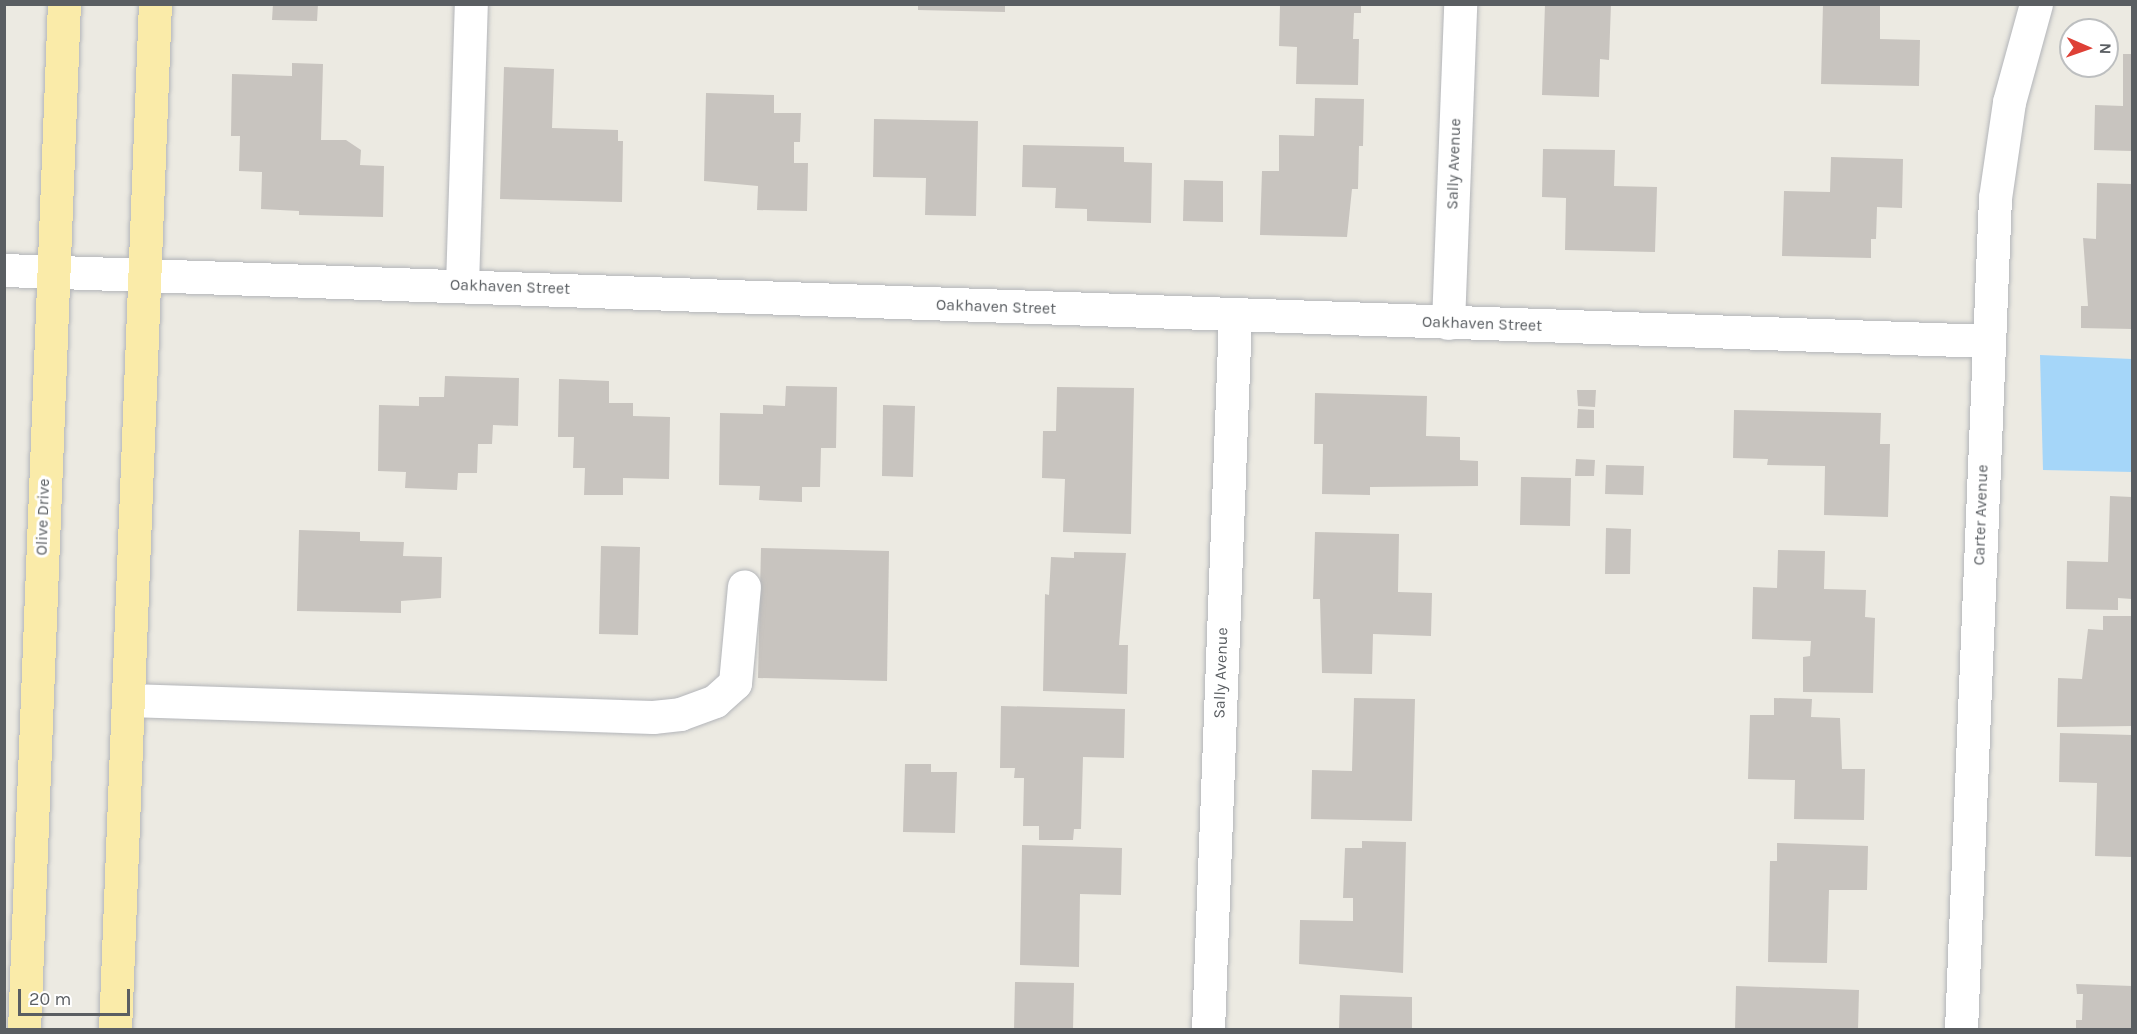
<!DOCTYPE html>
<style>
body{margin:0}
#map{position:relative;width:2137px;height:1034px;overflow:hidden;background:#eceae2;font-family:Karla,sans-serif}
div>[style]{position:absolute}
.water>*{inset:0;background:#a5d6f9}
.building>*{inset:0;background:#c8c4bf}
.roads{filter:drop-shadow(0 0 2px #b3b5b9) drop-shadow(0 0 2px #b3b5b9)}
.minor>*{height:33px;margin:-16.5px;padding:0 16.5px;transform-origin:16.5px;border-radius:16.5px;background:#fff}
.major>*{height:33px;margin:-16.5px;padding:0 16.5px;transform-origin:16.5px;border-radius:16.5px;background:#faeba9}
span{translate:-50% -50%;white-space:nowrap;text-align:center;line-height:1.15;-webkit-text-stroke:6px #fff;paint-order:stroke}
.street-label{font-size:16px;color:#5a5e62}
.frame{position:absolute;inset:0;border:6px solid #5a5e62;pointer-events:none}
.north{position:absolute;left:2059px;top:18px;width:60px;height:60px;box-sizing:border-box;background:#fff;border:2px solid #bdbfc0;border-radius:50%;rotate:92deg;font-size:16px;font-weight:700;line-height:24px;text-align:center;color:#5a5e62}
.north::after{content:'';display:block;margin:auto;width:21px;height:27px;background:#de4036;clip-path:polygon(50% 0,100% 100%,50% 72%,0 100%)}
.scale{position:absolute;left:18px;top:989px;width:112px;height:27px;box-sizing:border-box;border:3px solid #5a5e62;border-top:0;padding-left:8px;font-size:18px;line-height:21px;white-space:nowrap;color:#5a5e62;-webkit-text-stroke:4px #fff;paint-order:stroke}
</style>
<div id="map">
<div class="water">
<div style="clip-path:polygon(2040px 355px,2132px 359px,2132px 472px,2043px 470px)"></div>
</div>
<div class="building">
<div style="clip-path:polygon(273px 4px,318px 4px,317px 21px,272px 20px)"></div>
<div style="clip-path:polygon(1280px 4px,1361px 4px,1361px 13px,1354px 13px,1353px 39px,1359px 39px,1358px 85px,1296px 84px,1297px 47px,1279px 46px)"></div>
<div style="clip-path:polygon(1545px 4px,1611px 4px,1609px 60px,1600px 59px,1599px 97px,1542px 95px)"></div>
<div style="clip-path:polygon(1823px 4px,1880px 4px,1880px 39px,1920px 40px,1919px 86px,1821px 84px)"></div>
<div style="clip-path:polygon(918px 5px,1005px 5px,1005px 12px,918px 10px)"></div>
<div style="clip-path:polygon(2123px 54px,2132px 54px,2132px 151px,2094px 150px,2095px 105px,2123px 106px)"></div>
<div style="clip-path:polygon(292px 63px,323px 64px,321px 140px,346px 140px,361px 150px,360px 165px,384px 166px,383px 217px,299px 215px,299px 211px,261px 209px,262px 172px,239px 171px,240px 136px,231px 136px,232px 74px,292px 76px)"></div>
<div style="clip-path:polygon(504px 67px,554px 69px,552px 128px,618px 130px,618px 141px,623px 141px,622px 202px,500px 199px)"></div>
<div style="clip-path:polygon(706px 93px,774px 95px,774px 113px,801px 113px,800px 142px,794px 142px,794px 163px,808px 163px,807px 211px,757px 210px,758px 186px,704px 181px)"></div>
<div style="clip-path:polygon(1315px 98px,1364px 99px,1363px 146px,1359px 146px,1358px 189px,1352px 189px,1347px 237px,1260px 235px,1262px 171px,1279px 171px,1279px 135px,1314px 136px)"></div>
<div style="clip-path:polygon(874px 119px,978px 121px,976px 216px,925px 215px,926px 178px,873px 177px)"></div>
<div style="clip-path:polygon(1023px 145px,1124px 147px,1124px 162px,1152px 163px,1151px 223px,1087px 221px,1087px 209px,1055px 208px,1056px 188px,1022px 187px)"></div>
<div style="clip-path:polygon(1543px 149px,1615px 150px,1614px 186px,1657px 187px,1655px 252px,1565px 250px,1566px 198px,1542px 197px)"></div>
<div style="clip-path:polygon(1831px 157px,1903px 159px,1902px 208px,1877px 207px,1876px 239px,1871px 239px,1871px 258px,1782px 256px,1784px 191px,1830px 192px)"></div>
<div style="clip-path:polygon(1184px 180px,1223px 181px,1223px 222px,1183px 221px)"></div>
<div style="clip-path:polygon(2097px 183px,2132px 184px,2132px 329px,2081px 328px,2081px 306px,2088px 306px,2083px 238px,2096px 239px)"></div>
<div style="clip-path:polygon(445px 376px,519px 378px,518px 426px,493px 425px,492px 444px,478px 444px,477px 473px,458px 473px,457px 490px,405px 488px,406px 472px,378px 471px,379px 405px,419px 406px,419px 397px,444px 397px)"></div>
<div style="clip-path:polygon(559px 379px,609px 381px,609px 403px,633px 403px,633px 416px,670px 417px,669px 479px,623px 478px,623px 495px,584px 495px,585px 468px,573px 468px,574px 437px,558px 437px)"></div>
<div style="clip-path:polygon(786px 386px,837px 387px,836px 448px,821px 448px,820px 487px,802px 487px,802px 502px,759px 500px,760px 486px,719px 485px,720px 413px,763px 414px,763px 405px,785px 406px)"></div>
<div style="clip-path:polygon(1057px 387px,1134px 388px,1131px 534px,1063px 532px,1065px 479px,1042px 478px,1043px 431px,1056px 431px)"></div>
<div style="clip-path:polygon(1577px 390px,1596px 390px,1595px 407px,1578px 406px)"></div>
<div style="clip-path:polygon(1315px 393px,1427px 396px,1426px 436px,1460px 437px,1460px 460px,1478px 461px,1478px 486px,1370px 487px,1370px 495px,1322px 494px,1323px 444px,1314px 444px)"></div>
<div style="clip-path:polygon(883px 405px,915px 406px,913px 477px,882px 476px)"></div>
<div style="clip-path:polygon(1578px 409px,1594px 410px,1594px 428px,1577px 428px)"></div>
<div style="clip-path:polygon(1734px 410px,1881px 413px,1880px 444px,1890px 444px,1888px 517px,1824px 515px,1825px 466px,1767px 465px,1768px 459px,1733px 458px)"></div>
<div style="clip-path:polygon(1576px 459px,1595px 460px,1594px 476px,1575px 476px)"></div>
<div style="clip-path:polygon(1606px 465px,1644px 466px,1643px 495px,1605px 494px)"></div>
<div style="clip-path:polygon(1521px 477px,1571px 478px,1570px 526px,1520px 525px)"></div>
<div style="clip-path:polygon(2110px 496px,2132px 497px,2132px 599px,2118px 598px,2118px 610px,2066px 609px,2067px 561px,2108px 562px)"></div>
<div style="clip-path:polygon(1606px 528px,1631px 529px,1630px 574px,1605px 574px)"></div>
<div style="clip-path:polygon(299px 530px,360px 532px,360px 541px,404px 542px,403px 556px,442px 557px,441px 598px,401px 601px,401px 613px,297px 611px)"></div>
<div style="clip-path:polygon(1315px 532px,1399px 534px,1398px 592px,1432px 593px,1431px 636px,1373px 634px,1372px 674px,1322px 673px,1320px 599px,1313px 599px)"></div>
<div style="clip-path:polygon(601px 546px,640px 547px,638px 635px,599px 634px)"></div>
<div style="clip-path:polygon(761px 548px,889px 551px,887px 681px,758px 678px)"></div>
<div style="clip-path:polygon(1778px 550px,1825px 551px,1824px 589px,1866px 590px,1865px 617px,1875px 618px,1873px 693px,1803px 692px,1803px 657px,1810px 656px,1811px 641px,1752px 639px,1753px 587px,1777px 588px)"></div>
<div style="clip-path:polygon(1074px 552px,1126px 553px,1119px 645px,1128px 645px,1127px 694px,1043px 691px,1045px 594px,1049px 595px,1051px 557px,1074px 558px)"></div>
<div style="clip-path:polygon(2103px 616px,2132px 616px,2132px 726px,2057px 727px,2058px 678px,2082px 679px,2088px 629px,2103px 630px)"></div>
<div style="clip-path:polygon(1354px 698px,1415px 699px,1412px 821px,1311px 819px,1312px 770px,1352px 771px)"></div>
<div style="clip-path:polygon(1774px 698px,1812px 699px,1811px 717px,1840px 718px,1842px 769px,1865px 769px,1864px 820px,1794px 819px,1795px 780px,1748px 779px,1750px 715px,1774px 715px)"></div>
<div style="clip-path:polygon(1001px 706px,1125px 709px,1124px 758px,1083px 757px,1081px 829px,1074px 829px,1073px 840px,1039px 840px,1039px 826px,1023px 826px,1024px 778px,1014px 778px,1015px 768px,1000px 768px)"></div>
<div style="clip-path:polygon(2060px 733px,2132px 735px,2132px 857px,2095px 856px,2097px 783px,2059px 782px)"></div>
<div style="clip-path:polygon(905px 764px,931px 764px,931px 772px,957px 772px,955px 833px,903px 832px)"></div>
<div style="clip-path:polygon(1362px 841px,1406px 842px,1403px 973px,1299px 964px,1300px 920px,1353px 921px,1353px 898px,1343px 898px,1345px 848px,1362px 848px)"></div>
<div style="clip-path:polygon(1777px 843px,1868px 846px,1867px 890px,1829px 890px,1827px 963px,1768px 962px,1770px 861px,1777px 861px)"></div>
<div style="clip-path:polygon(1022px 845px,1122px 848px,1121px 895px,1080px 894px,1079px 967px,1020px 965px)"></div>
<div style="clip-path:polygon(1015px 982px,1074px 983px,1073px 1030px,1014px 1030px)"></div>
<div style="clip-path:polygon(2076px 984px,2132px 986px,2132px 1030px,2076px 1030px,2076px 1020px,2082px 1020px,2083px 994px,2077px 994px)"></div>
<div style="clip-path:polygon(1736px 986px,1859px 990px,1858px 1030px,1735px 1030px)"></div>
<div style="clip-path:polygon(1340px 995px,1412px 997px,1412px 1030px,1339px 1030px)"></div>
</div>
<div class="roads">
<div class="minor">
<div style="left:4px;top:270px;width:1984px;rotate:2.05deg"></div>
<div style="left:462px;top:285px;width:281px;rotate:-88.2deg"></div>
<div style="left:1448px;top:323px;width:319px;rotate:-87.8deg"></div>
<div style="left:128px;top:700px;width:525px;rotate:1.85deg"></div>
<div style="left:653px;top:717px;width:27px;rotate:-6deg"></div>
<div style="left:680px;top:714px;width:37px;rotate:-20deg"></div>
<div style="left:715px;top:701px;width:27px;rotate:-42deg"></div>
<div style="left:735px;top:683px;width:97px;rotate:-84.7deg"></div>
<div style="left:1208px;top:1030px;width:715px;rotate:-87.83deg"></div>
<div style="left:1961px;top:1030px;width:833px;rotate:-87.66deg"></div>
<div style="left:1995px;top:198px;width:97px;rotate:-81.7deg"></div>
<div style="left:2009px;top:102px;width:102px;rotate:-74.6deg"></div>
</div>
<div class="major">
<div style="left:24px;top:1030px;width:1027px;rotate:-87.77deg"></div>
<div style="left:115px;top:1030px;width:1027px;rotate:-87.77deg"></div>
</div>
</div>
<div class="street-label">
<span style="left:1454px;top:164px;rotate:-88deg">Sally Avenue</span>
<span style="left:510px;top:287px;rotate:2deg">Oakhaven Street</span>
<span style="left:996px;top:307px;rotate:2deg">Oakhaven Street</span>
<span style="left:1482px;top:324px;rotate:2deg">Oakhaven Street</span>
<span style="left:1981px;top:515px;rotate:-88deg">Carter Avenue</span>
<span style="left:43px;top:517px;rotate:-88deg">Olive Drive</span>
<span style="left:1221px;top:673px;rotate:-88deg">Sally Avenue</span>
</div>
<div class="frame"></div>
<div class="north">N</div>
<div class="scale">20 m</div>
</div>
